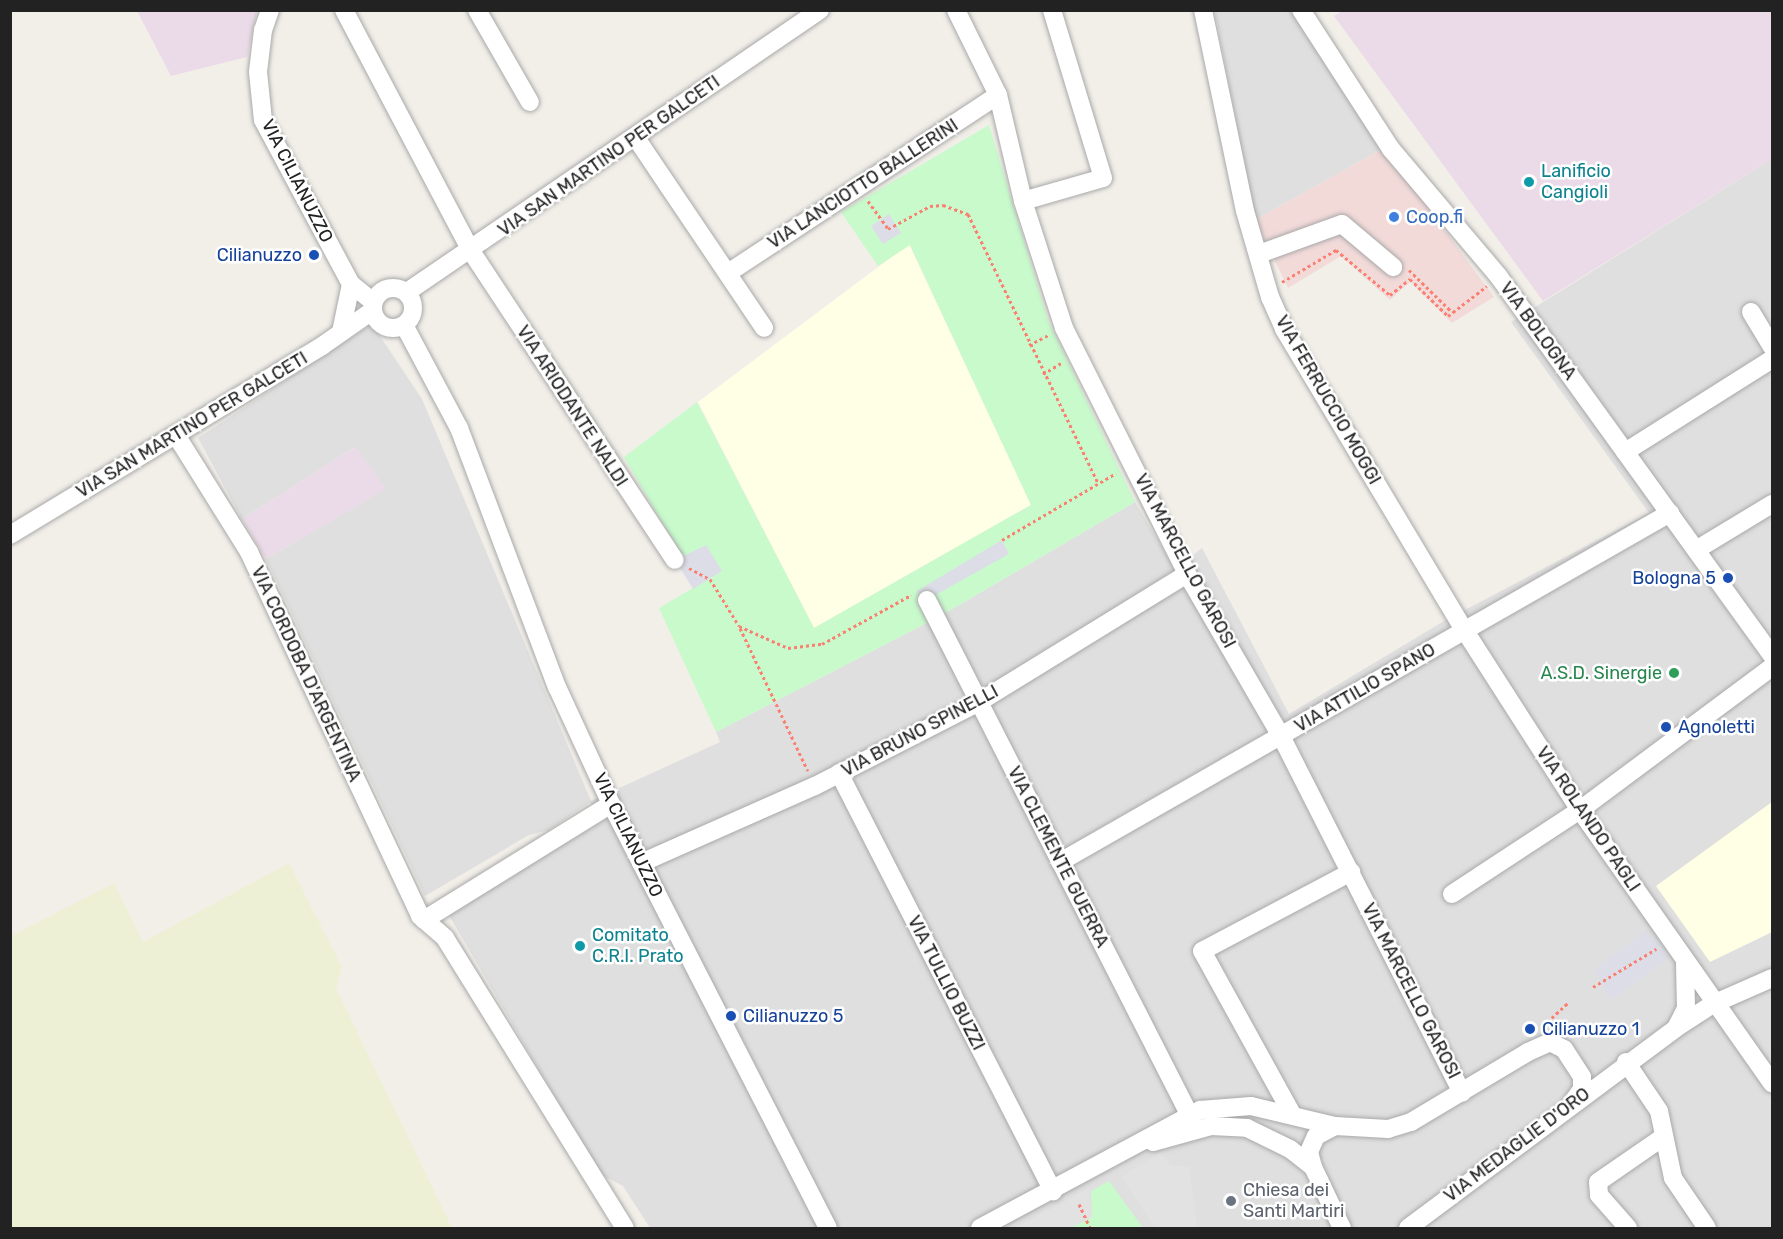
<!DOCTYPE html>
<style>
body{margin:0}
#map{position:relative;width:1783px;height:1239px;overflow:hidden;background:#f2efe9;font-family:Rubik,sans-serif}
div>[style]{position:absolute}
.residential>*{inset:0;background:#e0dfdf}
.commercial>*{inset:0;background:#f2dad9}
.industrial>*{inset:0;background:#ebdbe8}
.education>*{inset:0;background:#ffffe5}
.farmland>*{inset:0;background:#eef0d5}
.park>*{inset:0;background:#c8facc}
.parking>*{inset:0;background:#e2e2e2}
.plaza>*{inset:0;background:#dddde8}
.path>*{height:3px;margin-top:-1.5px;transform-origin:0;background:repeating-linear-gradient(90deg,#fa8072 0 3px,transparent 0 6px)}
.roads{filter:drop-shadow(0 0 2px #a9a9a9) drop-shadow(0 0 2px #a9a9a9)}
.minor>*{height:18px;margin:-9px;padding:0 9px;transform-origin:9px;border-radius:9px;background:#fff}
.minor>.ring{margin:-9px;padding:0;box-sizing:content-box;background:none;border:18px solid #fff;border-radius:50%}
.dots>*{width:16px;height:16px;translate:-50% -50%;box-sizing:border-box;border:3px solid #fff;border-radius:50%}
span{translate:-50% -50%;white-space:nowrap;text-align:center;line-height:1.15;-webkit-text-stroke:5px #fff;paint-order:stroke}
.street-label{font-size:18px;color:#222}
.culture-label{font-size:18px;color:#0d838f}
.left{translate:0 -50%;text-align:left}
.shop-label{font-size:18px;color:#366cbe}
.transit-label{font-size:18px;color:#164399}
.right{translate:-100% -50%;text-align:right}
.leisure-label{font-size:18px;color:#27864d}
.worship-label{font-size:18px;color:#5b616d}
.frame{position:absolute;inset:0;border:12px solid #222;pointer-events:none}
</style>
<div id="map">
<div class="residential">
<div style="clip-path:polygon(1215px 11px,1294px 11px,1384px 148px,1255px 220px)"></div>
<div style="clip-path:polygon(1772px 159px,1772px 1228px,650px 1228px,623px 1186px,600px 1174px,447px 912px,604px 820px,590px 802px,549px 830px,529px 835px,425px 896px,266px 559px,385px 489px,355px 447px,242px 519px,198px 438px,372px 324px,422px 399px,591px 801px,720px 742px,716px 732px,942px 615px,1135px 502px,1175px 569px,1202px 548px,1289px 714px,1444px 621px,1649px 513px,1511px 322px)"></div>
</div>
<div class="commercial">
<div style="clip-path:polygon(1384px 148px,1494px 297px,1452px 323px,1410px 282px,1390px 300px,1341px 256px,1288px 288px,1255px 220px)"></div>
</div>
<div class="industrial">
<div style="clip-path:polygon(137px 11px,257px 11px,247px 57px,171px 76px)"></div>
<div style="clip-path:polygon(1342px 11px,1772px 11px,1772px 159px,1543px 301px,1334px 16px)"></div>
<div style="clip-path:polygon(355px 447px,386px 489px,266px 559px,242px 519px)"></div>
</div>
<div class="education">
<div style="clip-path:polygon(909px 244px,1031px 505px,814px 628px,698px 402px)"></div>
<div style="clip-path:polygon(1772px 802px,1772px 932px,1710px 962px,1656px 886px)"></div>
</div>
<div class="farmland">
<div style="clip-path:polygon(289px 863px,342px 967px,336px 988px,452px 1228px,11px 1228px,11px 936px,114px 883px,143px 942px)"></div>
</div>
<div class="park">
<div style="clip-path:polygon(989px 125px,1048px 320px,1135px 502px,942px 615px,716px 732px,659px 608px,722px 571px,682px 557px,624px 457px,697px 402px,814px 628px,1031px 505px,910px 245px,878px 266px,841px 212px)"></div>
<div style="clip-path:polygon(1109px 1181px,1143px 1228px,1070px 1228px,1092px 1217px,1091px 1191px)"></div>
</div>
<div class="parking">
<div style="clip-path:polygon(1161px 1152px,1170px 1165px,1189px 1167px,1197px 1228px,1155px 1228px,1121px 1177px)"></div>
<div style="clip-path:polygon(1089px 1188px,1092px 1217px,1070px 1228px,1014px 1228px)"></div>
</div>
<div class="plaza">
<div style="clip-path:polygon(889px 214px,901px 233px,883px 244px,871px 226px)"></div>
<div style="clip-path:polygon(1002px 540px,1009px 554px,921px 603px,917px 591px)"></div>
<div style="clip-path:polygon(706px 545px,722px 571px,693px 589px,675px 560px)"></div>
<div style="clip-path:polygon(1646px 930px,1669px 958px,1611px 1000px,1594px 969px)"></div>
</div>
<div class="path">
<div style="left:868px;top:201px;width:34px;rotate:54deg"></div>
<div style="left:888px;top:229px;width:48px;rotate:-28.7deg"></div>
<div style="left:930px;top:206px;width:13px;rotate:-4deg"></div>
<div style="left:943px;top:205px;width:27px;rotate:20deg"></div>
<div style="left:968px;top:214px;width:299px;rotate:64.2deg"></div>
<div style="left:1409px;top:270px;width:60px;rotate:44.3deg"></div>
<div style="left:1282px;top:282px;width:63px;rotate:-30.7deg"></div>
<div style="left:1336px;top:250px;width:70px;rotate:39.8deg"></div>
<div style="left:1390px;top:295px;width:26px;rotate:-39deg"></div>
<div style="left:1410px;top:279px;width:53px;rotate:44.2deg"></div>
<div style="left:1448px;top:316px;width:49px;rotate:-37.6deg"></div>
<div style="left:1029px;top:345px;width:22px;rotate:-27deg"></div>
<div style="left:1043px;top:374px;width:23px;rotate:-31deg"></div>
<div style="left:1002px;top:540px;width:132px;rotate:-30.4deg"></div>
<div style="left:689px;top:568px;width:24px;rotate:28deg"></div>
<div style="left:710px;top:579px;width:55px;rotate:58.3deg"></div>
<div style="left:739px;top:626px;width:54px;rotate:24.2deg"></div>
<div style="left:788px;top:648px;width:34px;rotate:-7deg"></div>
<div style="left:822px;top:644px;width:102px;rotate:-28.8deg"></div>
<div style="left:740px;top:628px;width:158px;rotate:64.6deg"></div>
<div style="left:1593px;top:987px;width:74px;rotate:-31.1deg"></div>
<div style="left:1543px;top:1026px;width:34px;rotate:-43deg"></div>
<div style="left:1079px;top:1204px;width:26px;rotate:65deg"></div>
</div>
<div class="roads">
<div class="minor">
<div style="left:270px;top:10px;width:21px;rotate:109deg"></div>
<div style="left:263px;top:30px;width:42px;rotate:96.8deg"></div>
<div style="left:258px;top:72px;width:48px;rotate:84.1deg"></div>
<div style="left:263px;top:120px;width:186px;rotate:61.8deg"></div>
<div style="left:351px;top:284px;width:28px;rotate:39deg"></div>
<div style="left:344px;top:10px;width:272px;rotate:62.2deg"></div>
<div style="left:471px;top:251px;width:370px;rotate:56.6deg"></div>
<div style="left:477px;top:10px;width:106px;rotate:60.1deg"></div>
<div style="left:956px;top:10px;width:95px;rotate:63.7deg"></div>
<div style="left:998px;top:95px;width:109px;rotate:76.7deg"></div>
<div style="left:1023px;top:201px;width:133px;rotate:72.1deg"></div>
<div style="left:1064px;top:328px;width:275px;rotate:63.4deg"></div>
<div style="left:1187px;top:574px;width:187px;rotate:59.9deg"></div>
<div style="left:1281px;top:736px;width:400px;rotate:63.1deg"></div>
<div style="left:1203px;top:10px;width:205px;rotate:78.2deg"></div>
<div style="left:1245px;top:211px;width:90px;rotate:73.8deg"></div>
<div style="left:1270px;top:297px;width:35px;rotate:66deg"></div>
<div style="left:1284px;top:329px;width:352px;rotate:59.1deg"></div>
<div style="left:1465px;top:631px;width:213px;rotate:57.3deg"></div>
<div style="left:1580px;top:810px;width:334px;rotate:54.9deg"></div>
<div style="left:1301px;top:10px;width:166px;rotate:57.1deg"></div>
<div style="left:1391px;top:149px;width:167px;rotate:49.8deg"></div>
<div style="left:1499px;top:277px;width:466px;rotate:54.2deg"></div>
<div style="left:636px;top:138px;width:229px;rotate:56deg"></div>
<div style="left:1023px;top:201px;width:83px;rotate:-16deg"></div>
<div style="left:1103px;top:178px;width:176px;rotate:-106.9deg"></div>
<div style="left:1259px;top:254px;width:88px;rotate:-19.9deg"></div>
<div style="left:1342px;top:224px;width:67px;rotate:40.1deg"></div>
<div style="left:728px;top:273px;width:323px;rotate:-33.4deg"></div>
<div class="ring" style="left:373px;top:288px;width:22px;height:22px"></div>
<div style="left:407px;top:292px;width:500px;rotate:-34.33deg"></div>
<div style="left:1751px;top:312px;width:41px;rotate:59deg"></div>
<div style="left:404px;top:325px;width:117px;rotate:61.9deg"></div>
<div style="left:459px;top:428px;width:277px;rotate:69.3deg"></div>
<div style="left:557px;top:687px;width:129px;rotate:65.2deg"></div>
<div style="left:611px;top:804px;width:476px;rotate:62.9deg"></div>
<div style="left:341px;top:332px;width:49px;rotate:-78.2deg"></div>
<div style="left:176px;top:435px;width:138px;rotate:58deg"></div>
<div style="left:249px;top:552px;width:402px;rotate:64.8deg"></div>
<div style="left:420px;top:916px;width:33px;rotate:41deg"></div>
<div style="left:445px;top:938px;width:341px;rotate:58.2deg"></div>
<div style="left:1625px;top:452px;width:174px;rotate:-32.3deg"></div>
<div style="left:10px;top:535px;width:365px;rotate:-31.2deg"></div>
<div style="left:322px;top:346px;width:61px;rotate:-35deg"></div>
<div style="left:1696px;top:550px;width:89px;rotate:-31.2deg"></div>
<div style="left:927px;top:600px;width:577px;rotate:62.99deg"></div>
<div style="left:839px;top:773px;width:470px;rotate:62.9deg"></div>
<div style="left:1060px;top:862px;width:703px;rotate:-29.78deg"></div>
<div style="left:641px;top:863px;width:190px;rotate:-23.9deg"></div>
<div style="left:815px;top:786px;width:184px;rotate:-27.1deg"></div>
<div style="left:979px;top:702px;width:244px;rotate:-31.6deg"></div>
<div style="left:1452px;top:894px;width:153px;rotate:-33.3deg"></div>
<div style="left:1580px;top:810px;width:239px;rotate:-36.7deg"></div>
<div style="left:424px;top:920px;width:220px;rotate:-31.8deg"></div>
<div style="left:1677px;top:1026px;width:20px;rotate:-63deg"></div>
<div style="left:1686px;top:1008px;width:44px;rotate:-91.3deg"></div>
<div style="left:1626px;top:1062px;width:59px;rotate:56deg"></div>
<div style="left:1659px;top:1111px;width:68px;rotate:78.2deg"></div>
<div style="left:1673px;top:1178px;width:60px;rotate:55.8deg"></div>
<div style="left:1292px;top:1114px;width:186px;rotate:-118.9deg"></div>
<div style="left:1202px;top:951px;width:169px;rotate:-27.9deg"></div>
<div style="left:1335px;top:1126px;width:21px;rotate:152deg"></div>
<div style="left:1316px;top:1136px;width:17px;rotate:114deg"></div>
<div style="left:1309px;top:1152px;width:16px;rotate:75deg"></div>
<div style="left:1313px;top:1167px;width:68px;rotate:64.6deg"></div>
<div style="left:1153px;top:1142px;width:60px;rotate:-15.4deg"></div>
<div style="left:1211px;top:1126px;width:36px;rotate:3deg"></div>
<div style="left:1247px;top:1128px;width:48px;rotate:26deg"></div>
<div style="left:1290px;top:1149px;width:29px;rotate:38deg"></div>
<div style="left:980px;top:1228px;width:250px;rotate:-28.2deg"></div>
<div style="left:1200px;top:1110px;width:51px;rotate:-4.5deg"></div>
<div style="left:1251px;top:1106px;width:86px;rotate:13.4deg"></div>
<div style="left:1335px;top:1126px;width:53px;rotate:3.2deg"></div>
<div style="left:1388px;top:1129px;width:24px;rotate:-17deg"></div>
<div style="left:1411px;top:1122px;width:136px;rotate:-30.9deg"></div>
<div style="left:1528px;top:1052px;width:24px;rotate:-24deg"></div>
<div style="left:1550px;top:1042px;width:16px;rotate:27deg"></div>
<div style="left:1564px;top:1049px;width:33px;rotate:57deg"></div>
<div style="left:1582px;top:1077px;width:12px;rotate:90deg"></div>
<div style="left:1582px;top:1089px;width:17px;rotate:126deg"></div>
<div style="left:1408px;top:1228px;width:334px;rotate:-36.7deg"></div>
<div style="left:1676px;top:1028px;width:44px;rotate:-33deg"></div>
<div style="left:1713px;top:1004px;width:64px;rotate:-23.8deg"></div>
<div style="left:1628px;top:1228px;width:44px;rotate:-131.3deg"></div>
<div style="left:1599px;top:1195px;width:13px;rotate:-94deg"></div>
<div style="left:1598px;top:1182px;width:79px;rotate:-34.7deg"></div>
</div>
</div>
<div class="dots">
<div style="left:1529px;top:182px;background:#0f9aa8"></div>
<div style="left:1394px;top:217px;background:#3f7fe0"></div>
<div style="left:314px;top:255px;background:#1a4fb4"></div>
<div style="left:1728px;top:578px;background:#1a4fb4"></div>
<div style="left:1674px;top:673px;background:#2e9e5b"></div>
<div style="left:1666px;top:727px;background:#1a4fb4"></div>
<div style="left:580px;top:946px;background:#0f9aa8"></div>
<div style="left:731px;top:1016px;background:#1a4fb4"></div>
<div style="left:1530px;top:1029px;background:#1a4fb4"></div>
<div style="left:1231px;top:1201px;background:#6b7280"></div>
</div>
<div class="street-label">
<span style="left:609px;top:156px;rotate:-35deg">VIA SAN MARTINO PER GALCETI</span>
<span style="left:297px;top:181px;rotate:63deg">VIA CILIANUZZO</span>
<span style="left:863px;top:184px;rotate:-33deg">VIA LANCIOTTO BALLERINI</span>
<span style="left:1538px;top:331px;rotate:54deg">VIA BOLOGNA</span>
<span style="left:1328px;top:400px;rotate:60deg">VIA FERRUCCIO MOGGI</span>
<span style="left:572px;top:406px;rotate:57deg">VIA ARIODANTE NALDI</span>
<span style="left:192px;top:425px;rotate:-31deg">VIA SAN MARTINO PER GALCETI</span>
<span style="left:1185px;top:561px;rotate:62deg">VIA MARCELLO GAROSI</span>
<span style="left:306px;top:674px;rotate:65deg">VIA CORDOBA D'ARGENTINA</span>
<span style="left:1365px;top:688px;rotate:-30deg">VIA ATTILIO SPANO</span>
<span style="left:920px;top:731px;rotate:-28deg">VIA BRUNO SPINELLI</span>
<span style="left:1588px;top:819px;rotate:56deg">VIA ROLANDO PAGLI</span>
<span style="left:628px;top:835px;rotate:64deg">VIA CILIANUZZO</span>
<span style="left:1058px;top:857px;rotate:63deg">VIA CLEMENTE GUERRA</span>
<span style="left:946px;top:983px;rotate:63deg">VIA TULLIO BUZZI</span>
<span style="left:1411px;top:991px;rotate:63deg">VIA MARCELLO GAROSI</span>
<span style="left:1517px;top:1145px;rotate:-37deg">VIA MEDAGLIE D'ORO</span>
</div>
<div class="culture-label">
<span class="left" style="left:1541px;top:182px">Lanificio<br>Cangioli</span>
<span class="left" style="left:592px;top:946px">Comitato<br>C.R.I. Prato</span>
</div>
<div class="shop-label">
<span class="left" style="left:1406px;top:217px">Coop.fi</span>
</div>
<div class="transit-label">
<span class="right" style="left:302px;top:255px">Cilianuzzo</span>
<span class="right" style="left:1716px;top:578px">Bologna 5</span>
<span class="left" style="left:1678px;top:727px">Agnoletti</span>
<span class="left" style="left:743px;top:1016px">Cilianuzzo 5</span>
<span class="left" style="left:1542px;top:1029px">Cilianuzzo 1</span>
</div>
<div class="leisure-label">
<span class="right" style="left:1662px;top:673px">A.S.D. Sinergie</span>
</div>
<div class="worship-label">
<span class="left" style="left:1243px;top:1201px">Chiesa dei<br>Santi Martiri</span>
</div>
<div class="frame"></div>
</div>
